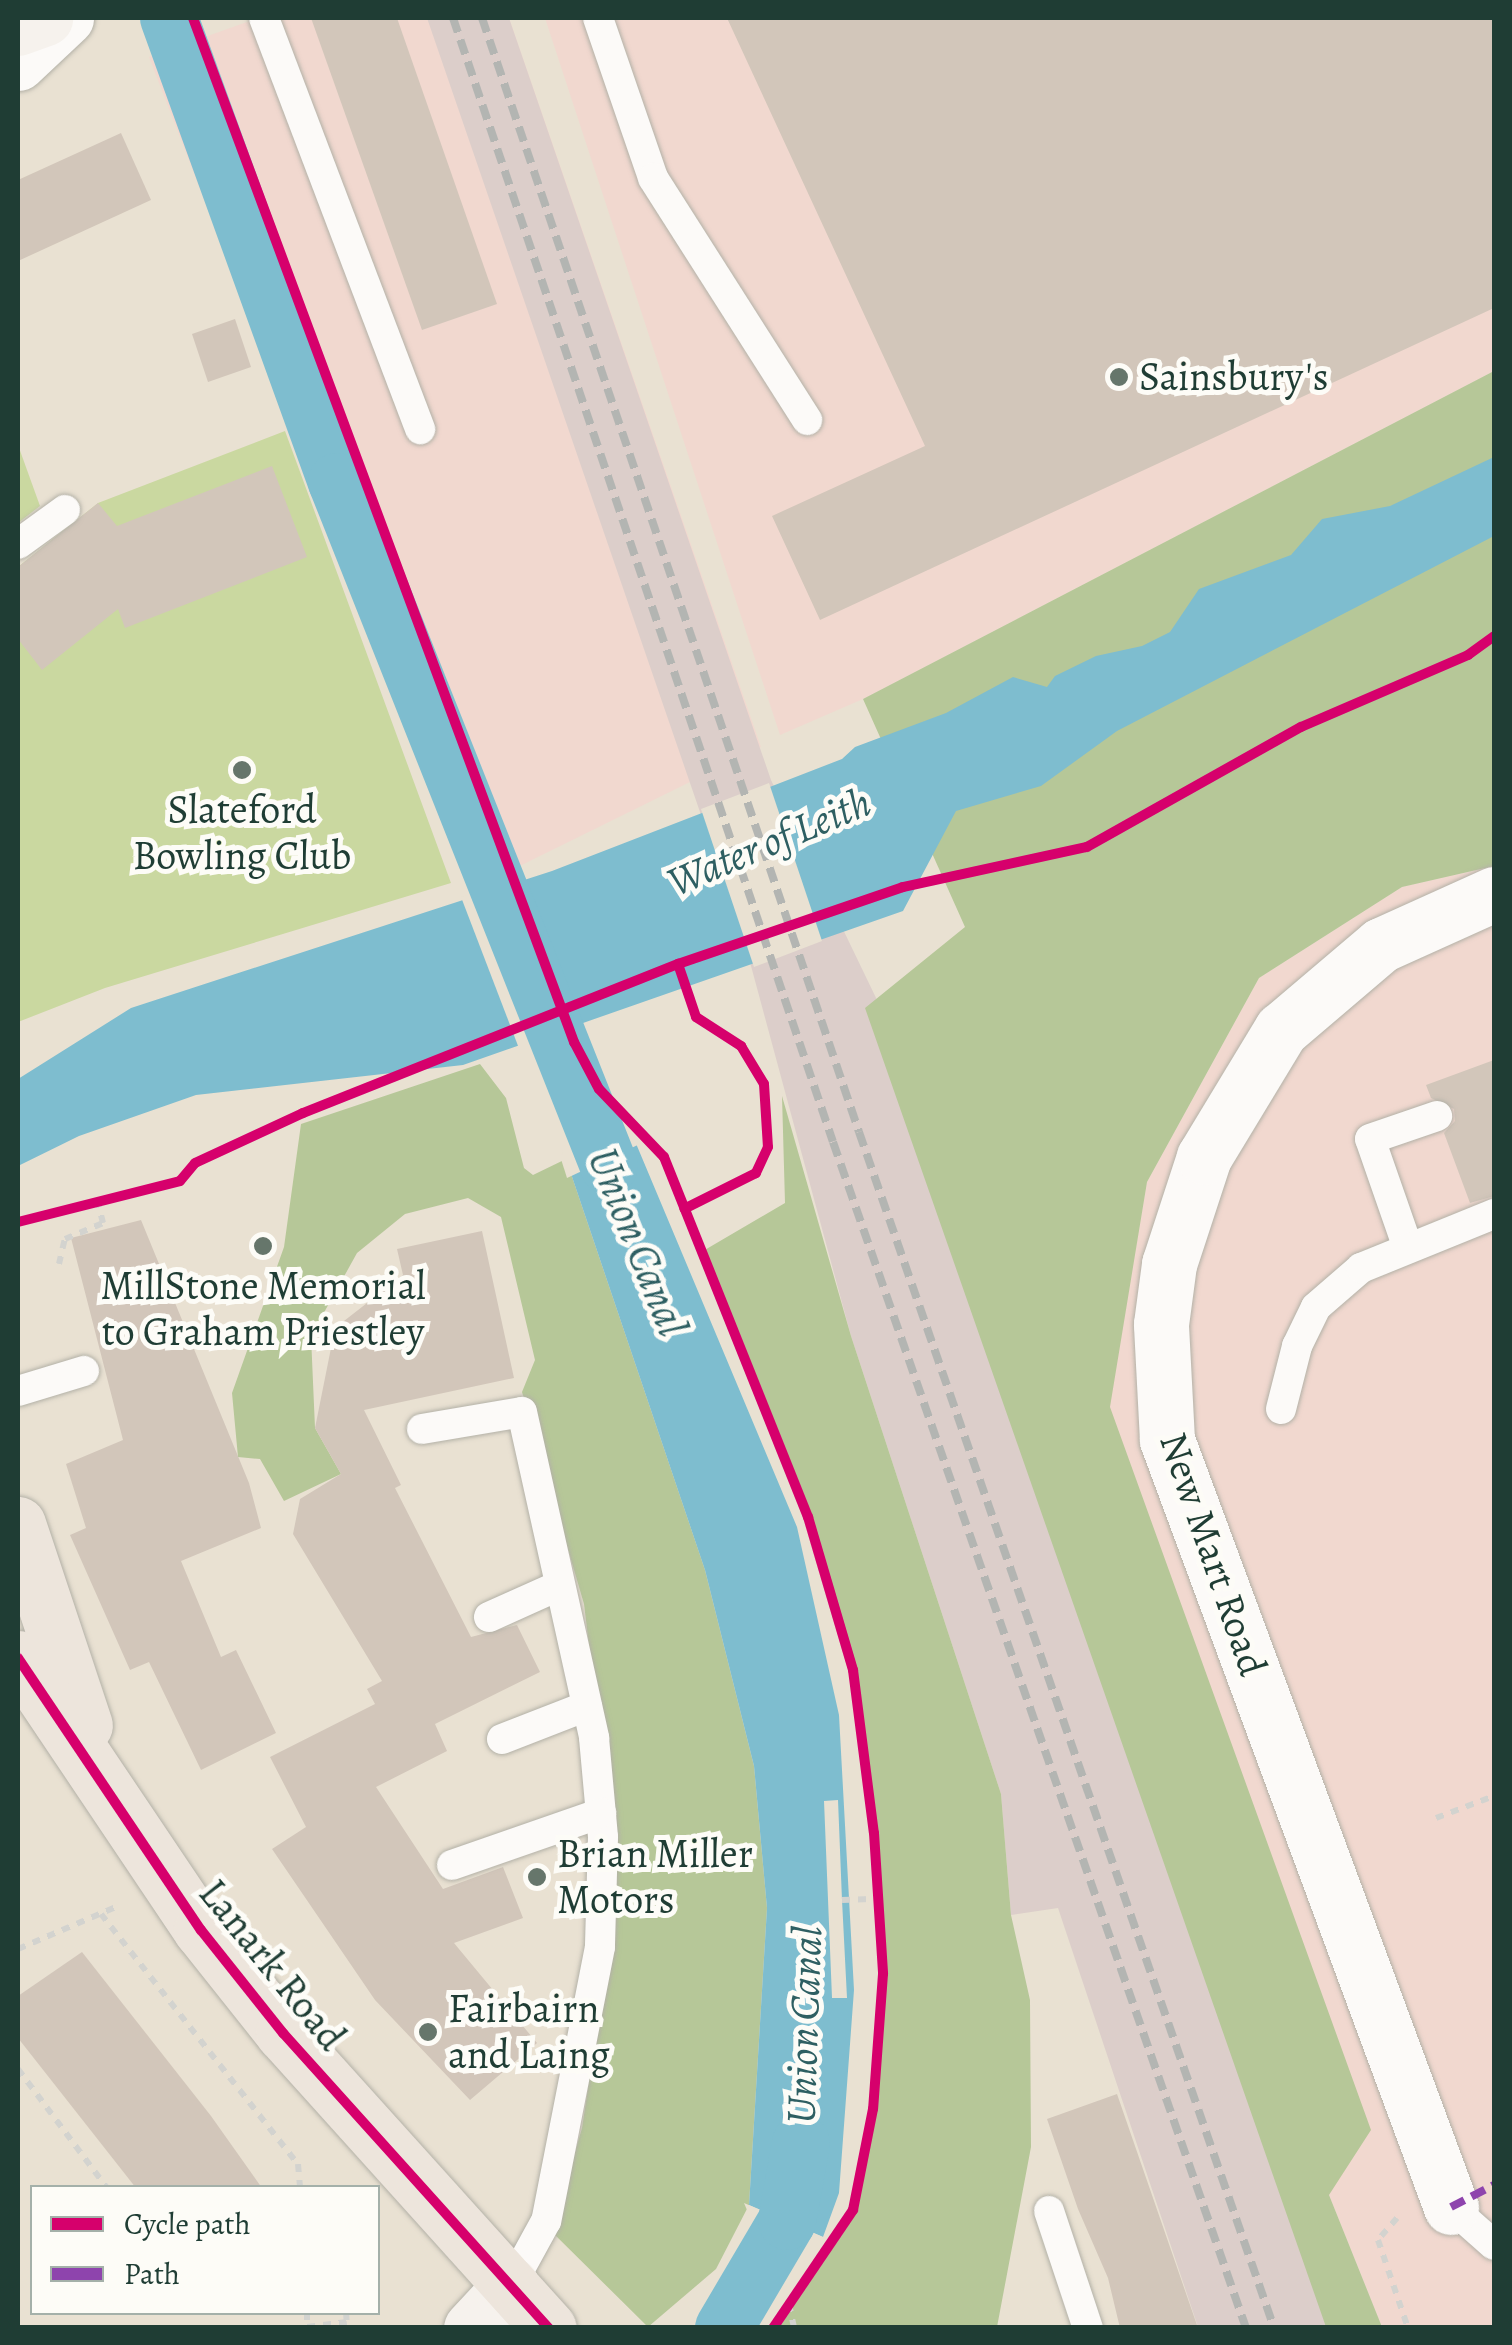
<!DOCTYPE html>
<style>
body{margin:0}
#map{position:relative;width:1512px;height:2345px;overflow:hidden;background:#e9e1d2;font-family:Alegreya,serif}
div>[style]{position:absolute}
.built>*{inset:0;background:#f1d8cf}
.industrial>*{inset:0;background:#dcceca}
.green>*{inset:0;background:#cad8a0}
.forest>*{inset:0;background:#b6c798}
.water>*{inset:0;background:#7ebdcf}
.pier>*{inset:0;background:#e9e1d2}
.canal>*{height:58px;margin:-29px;padding:0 29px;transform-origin:29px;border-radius:29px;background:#7ebdcf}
.building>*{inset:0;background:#d2c6ba}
.path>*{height:6px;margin-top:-3px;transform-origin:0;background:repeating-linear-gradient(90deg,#d3d3cf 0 8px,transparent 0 16px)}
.roads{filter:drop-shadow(0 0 2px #b3b1a7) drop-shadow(0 0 2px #b3b1a7)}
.lane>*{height:30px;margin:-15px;padding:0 15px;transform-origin:15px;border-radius:15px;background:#fcfaf8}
.street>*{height:55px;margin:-27.5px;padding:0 27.5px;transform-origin:27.5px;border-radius:27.5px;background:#fcfaf8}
.secondary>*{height:55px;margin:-27.5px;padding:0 27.5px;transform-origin:27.5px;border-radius:27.5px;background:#f6f2ed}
.primary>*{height:55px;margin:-27.5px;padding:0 27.5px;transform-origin:27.5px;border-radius:27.5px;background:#ede5dc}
.rail>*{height:8px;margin-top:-4px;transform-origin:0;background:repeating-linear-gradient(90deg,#b3b5b2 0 15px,transparent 0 23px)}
.quiet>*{height:8px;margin-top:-4px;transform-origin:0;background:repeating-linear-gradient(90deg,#8e44ad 0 15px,transparent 0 23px)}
.cycleway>*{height:10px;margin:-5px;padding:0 5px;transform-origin:5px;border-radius:5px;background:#d6006c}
.dots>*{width:28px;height:28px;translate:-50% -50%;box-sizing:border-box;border:5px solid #fdfcf7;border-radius:50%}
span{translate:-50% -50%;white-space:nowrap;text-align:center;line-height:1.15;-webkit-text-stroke:10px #fdfcf7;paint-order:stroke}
.poi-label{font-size:40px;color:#1f3d34}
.left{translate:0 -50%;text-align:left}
.street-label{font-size:40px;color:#1f3d34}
.water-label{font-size:42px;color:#2e5f62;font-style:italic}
.frame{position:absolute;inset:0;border:20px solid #1f3d34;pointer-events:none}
.legend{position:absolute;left:30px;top:2185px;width:350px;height:130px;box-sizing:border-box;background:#fdfcf7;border:2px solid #a4b0a9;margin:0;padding:12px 18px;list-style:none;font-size:30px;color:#1f3d34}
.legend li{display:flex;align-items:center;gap:20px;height:50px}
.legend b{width:50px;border:2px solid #a4b0a9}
</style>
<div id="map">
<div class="built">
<div style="clip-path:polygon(258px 18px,509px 18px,761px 747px,471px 890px,149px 57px)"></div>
<div style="clip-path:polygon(545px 18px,1494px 18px,1494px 371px,863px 699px,780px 735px)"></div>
<div style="clip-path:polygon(1494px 866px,1494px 2327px,1382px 2327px,1329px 2195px,1109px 1407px,1147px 1182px,1259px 978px,1402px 887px)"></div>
</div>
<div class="industrial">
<div style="clip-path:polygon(427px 18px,509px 18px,771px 780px,918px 1085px,1346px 2327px,1198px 2327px,1058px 1908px,1011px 1915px,1001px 1794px,851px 1336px,744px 940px)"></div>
</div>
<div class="green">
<div style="clip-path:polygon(285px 431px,451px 883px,105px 988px,18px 1022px,18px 567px,98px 503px)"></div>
<div style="clip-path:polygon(18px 445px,40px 506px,18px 523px)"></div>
</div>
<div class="forest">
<div style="clip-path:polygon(1494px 371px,1494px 866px,1402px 887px,1259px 978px,1147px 1182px,1110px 1407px,1371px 2130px,1329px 2195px,1382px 2327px,1326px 2327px,865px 1008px,965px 927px,863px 699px)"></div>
<div style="clip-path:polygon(480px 1064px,506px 1098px,524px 1168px,533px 1175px,566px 1159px,705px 1570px,754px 1766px,767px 1908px,749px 2205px,716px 2269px,648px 2327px,552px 2232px,582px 2128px,602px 1995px,604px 1770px,584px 1604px,522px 1392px,535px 1360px,501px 1217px,468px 1198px,405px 1214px,357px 1253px,311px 1336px,315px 1428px,341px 1474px,284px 1501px,260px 1459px,238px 1457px,232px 1393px,284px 1247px,301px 1124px)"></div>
<div style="clip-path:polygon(782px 1096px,851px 1336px,1001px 1794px,1011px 1915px,1030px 2000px,1031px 2147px,997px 2327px,779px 2327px,853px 2210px,873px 2109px,883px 1974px,874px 1833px,853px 1670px,808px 1517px,703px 1251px,785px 1203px)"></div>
</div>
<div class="water">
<div style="clip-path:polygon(1494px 457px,1494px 536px,1117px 731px,1041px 786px,956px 811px,903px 911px,463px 1065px,196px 1095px,79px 1136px,18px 1166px,18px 1079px,131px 1008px,552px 871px,842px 759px,855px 747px,946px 713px,1013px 677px,1047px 687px,1055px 676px,1096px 656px,1142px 646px,1170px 632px,1199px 589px,1291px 555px,1322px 519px,1390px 506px)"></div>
<div style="clip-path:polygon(632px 1134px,797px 1527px,839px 1715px,854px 1990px,839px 2193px,823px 2237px,749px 2205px,767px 1908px,754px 1766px,705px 1570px,566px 1159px)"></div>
</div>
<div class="pier">
<div style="clip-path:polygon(769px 783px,822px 941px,754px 967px,701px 809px)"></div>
<div style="clip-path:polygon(519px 877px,577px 1032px,520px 1051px,461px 897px)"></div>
<div style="clip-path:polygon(576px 1092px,615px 1111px,642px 1143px,567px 1178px,561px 1159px)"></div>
<div style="clip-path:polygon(838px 1800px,842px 1900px,847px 1998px,832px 1998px,824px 1801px)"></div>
<div style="clip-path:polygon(744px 2203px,823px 2237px,828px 2240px,747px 2210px)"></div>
</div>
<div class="canal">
<div style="left:169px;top:18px;width:493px;rotate:70.1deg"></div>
<div style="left:337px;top:482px;width:736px;rotate:68.31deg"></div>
<div style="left:724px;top:2328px;width:124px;rotate:-59.5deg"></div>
<div style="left:787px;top:2221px;width:79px;rotate:-79.8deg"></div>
</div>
<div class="building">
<div style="clip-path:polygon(311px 18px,397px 18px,497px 304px,422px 330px)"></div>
<div style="clip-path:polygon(727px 18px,1494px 18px,1494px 308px,820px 620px,772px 516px,925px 446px)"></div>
<div style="clip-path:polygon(121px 133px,151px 200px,18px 261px,18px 180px)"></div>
<div style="clip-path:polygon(235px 319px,251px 367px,208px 382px,192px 334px)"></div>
<div style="clip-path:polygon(272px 466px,307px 557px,125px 628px,118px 609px,42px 670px,18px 639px,18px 567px,98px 503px,117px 526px)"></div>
<div style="clip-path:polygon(1494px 1060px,1494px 1196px,1470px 1203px,1444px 1133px,1455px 1121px,1454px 1109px,1431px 1098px,1426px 1085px)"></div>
<div style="clip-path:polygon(141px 1220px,249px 1483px,261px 1528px,181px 1561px,221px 1657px,236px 1650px,276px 1733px,201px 1770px,149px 1662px,130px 1670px,70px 1535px,86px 1528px,66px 1464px,123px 1440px,71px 1238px)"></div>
<div style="clip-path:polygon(482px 1231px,514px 1378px,364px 1410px,401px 1485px,395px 1488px,471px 1637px,517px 1625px,540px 1672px,435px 1724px,447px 1751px,376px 1787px,443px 1889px,503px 1867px,523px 1918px,454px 1943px,537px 2043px,470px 2100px,375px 2000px,272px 1849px,306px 1827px,270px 1757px,375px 1704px,367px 1689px,382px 1681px,293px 1534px,300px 1499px,341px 1474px,315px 1428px,335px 1328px,403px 1275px,397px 1249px)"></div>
<div style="clip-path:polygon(82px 1952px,211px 2116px,262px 2188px,136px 2188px,18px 2038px,18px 1996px)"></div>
<div style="clip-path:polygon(1117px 2094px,1198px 2328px,1120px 2328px,1108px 2278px,1078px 2209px,1047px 2119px)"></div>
</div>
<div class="path">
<div style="left:678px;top:964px;width:56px;rotate:71.2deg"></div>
<div style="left:696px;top:1017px;width:54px;rotate:32.8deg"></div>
<div style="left:741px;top:1046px;width:44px;rotate:58.8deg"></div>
<div style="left:764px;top:1084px;width:63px;rotate:86.4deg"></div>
<div style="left:768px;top:1147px;width:29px;rotate:115deg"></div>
<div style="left:756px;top:1173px;width:80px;rotate:153.4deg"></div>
<div style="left:59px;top:1264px;width:26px;rotate:-77deg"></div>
<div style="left:65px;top:1239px;width:41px;rotate:-22.8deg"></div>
<div style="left:103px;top:1223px;width:25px;rotate:-104deg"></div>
<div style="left:1436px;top:1818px;width:62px;rotate:-20.8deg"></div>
<div style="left:842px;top:1900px;width:36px;rotate:-2deg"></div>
<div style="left:101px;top:1914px;width:318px;rotate:51.8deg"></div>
<div style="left:298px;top:2164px;width:24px;rotate:85deg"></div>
<div style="left:18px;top:1949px;width:109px;rotate:-23.3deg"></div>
<div style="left:18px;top:2069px;width:149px;rotate:53.2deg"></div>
<div style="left:1397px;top:2218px;width:29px;rotate:131deg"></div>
<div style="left:1378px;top:2240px;width:93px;rotate:71.2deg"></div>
<div style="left:789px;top:2304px;width:25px;rotate:78deg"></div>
<div style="left:307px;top:2312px;width:14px;rotate:90deg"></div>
<div style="left:346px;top:2312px;width:16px;rotate:86deg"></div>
<div style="left:307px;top:2327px;width:40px;rotate:-7.1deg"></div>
</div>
<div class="roads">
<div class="lane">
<div style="left:264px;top:18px;width:440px;rotate:69.2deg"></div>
<div style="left:598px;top:18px;width:169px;rotate:71deg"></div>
<div style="left:653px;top:178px;width:287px;rotate:57.5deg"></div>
<div style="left:18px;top:544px;width:58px;rotate:-35.9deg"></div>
<div style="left:1408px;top:1248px;width:115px;rotate:-109.2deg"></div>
<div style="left:1370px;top:1139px;width:71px;rotate:-18.9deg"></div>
<div style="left:18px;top:1391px;width:69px;rotate:-16.9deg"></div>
<div style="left:1281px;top:1409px;width:65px;rotate:-75.7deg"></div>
<div style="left:1297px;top:1346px;width:43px;rotate:-64deg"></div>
<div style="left:1316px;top:1307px;width:60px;rotate:-40.9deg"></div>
<div style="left:1361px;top:1268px;width:144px;rotate:-22.1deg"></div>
<div style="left:422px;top:1429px;width:101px;rotate:-9.6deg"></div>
<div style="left:522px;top:1412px;width:334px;rotate:77.5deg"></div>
<div style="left:594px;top:1738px;width:99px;rotate:84.8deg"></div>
<div style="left:603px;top:1837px;width:110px;rotate:91.6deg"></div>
<div style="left:600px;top:1947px;width:279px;rotate:101.1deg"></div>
<div style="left:546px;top:2221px;width:73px;rotate:118.7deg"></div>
<div style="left:489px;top:1617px;width:76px;rotate:-24.2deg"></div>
<div style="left:502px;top:1739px;width:91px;rotate:-21.2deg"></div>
<div style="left:452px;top:1865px;width:158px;rotate:-19.2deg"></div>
<div style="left:1451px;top:2207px;width:57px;rotate:41.5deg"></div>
<div style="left:1049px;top:2211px;width:123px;rotate:71.6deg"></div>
</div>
<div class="street">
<div style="left:18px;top:63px;width:66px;rotate:-43.2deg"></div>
<div style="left:1451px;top:2207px;width:818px;rotate:-110.32deg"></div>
<div style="left:1167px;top:1440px;width:116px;rotate:-93deg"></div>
<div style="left:1161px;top:1324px;width:61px;rotate:-82.4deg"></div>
<div style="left:1169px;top:1264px;width:113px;rotate:-71.9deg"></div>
<div style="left:1204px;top:1157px;width:149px;rotate:-58.8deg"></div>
<div style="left:1281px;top:1030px;width:131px;rotate:-40.4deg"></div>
<div style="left:1381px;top:945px;width:124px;rotate:-24.3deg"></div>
</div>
<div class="secondary">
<div style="left:18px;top:28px;width:29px;rotate:-20deg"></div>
<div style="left:471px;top:2328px;width:59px;rotate:-47.1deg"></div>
</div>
<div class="primary">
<div style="left:18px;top:1524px;width:212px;rotate:71.6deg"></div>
<div style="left:18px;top:1658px;width:328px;rotate:56.1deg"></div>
<div style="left:201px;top:1930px;width:132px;rotate:51.5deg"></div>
<div style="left:283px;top:2033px;width:397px;rotate:48deg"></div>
</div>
</div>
<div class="rail">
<div style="left:453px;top:18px;width:1186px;rotate:71.32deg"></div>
<div style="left:833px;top:1142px;width:1256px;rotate:70.8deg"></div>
<div style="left:482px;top:18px;width:1176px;rotate:71.3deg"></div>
<div style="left:859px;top:1132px;width:1266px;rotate:70.86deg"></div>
</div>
<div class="quiet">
<div style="left:1451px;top:2207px;width:48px;rotate:-27.1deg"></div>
</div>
<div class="cycleway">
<div style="left:193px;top:18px;width:1093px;rotate:69.59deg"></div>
<div style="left:574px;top:1042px;width:53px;rotate:62deg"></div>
<div style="left:599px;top:1089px;width:94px;rotate:46.3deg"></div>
<div style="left:664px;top:1157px;width:388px;rotate:68.2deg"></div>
<div style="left:808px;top:1517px;width:159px;rotate:73.6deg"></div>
<div style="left:853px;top:1670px;width:164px;rotate:82.7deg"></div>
<div style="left:874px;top:1833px;width:141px;rotate:86.3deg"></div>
<div style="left:883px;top:1974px;width:135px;rotate:94.2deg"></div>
<div style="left:873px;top:2109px;width:103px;rotate:101.2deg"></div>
<div style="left:853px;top:2210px;width:143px;rotate:124.1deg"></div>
<div style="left:678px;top:964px;width:56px;rotate:71.2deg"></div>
<div style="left:696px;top:1017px;width:54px;rotate:32.8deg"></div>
<div style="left:741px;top:1046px;width:44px;rotate:58.8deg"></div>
<div style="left:764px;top:1084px;width:63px;rotate:86.4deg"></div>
<div style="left:768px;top:1147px;width:29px;rotate:115deg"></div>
<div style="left:756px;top:1173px;width:80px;rotate:153.4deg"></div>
<div style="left:18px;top:1222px;width:167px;rotate:-14.2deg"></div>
<div style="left:180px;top:1181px;width:23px;rotate:-50deg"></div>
<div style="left:195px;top:1163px;width:119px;rotate:-24.8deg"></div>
<div style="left:303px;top:1113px;width:404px;rotate:-21.7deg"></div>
<div style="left:678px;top:964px;width:238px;rotate:-18.9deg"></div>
<div style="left:903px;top:887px;width:188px;rotate:-12.3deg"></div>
<div style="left:1087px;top:847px;width:245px;rotate:-29.3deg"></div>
<div style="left:1301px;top:727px;width:182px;rotate:-23.3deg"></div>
<div style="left:1468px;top:655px;width:32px;rotate:-36deg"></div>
<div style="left:18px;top:1658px;width:328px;rotate:56.1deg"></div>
<div style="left:201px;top:1930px;width:132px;rotate:51.5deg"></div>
<div style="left:283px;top:2033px;width:397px;rotate:48deg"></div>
</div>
<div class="dots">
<div style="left:1119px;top:377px;background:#66766b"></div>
<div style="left:242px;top:770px;background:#66766b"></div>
<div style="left:263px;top:1246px;background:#66766b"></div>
<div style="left:537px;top:1877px;background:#66766b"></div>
<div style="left:428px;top:2032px;background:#66766b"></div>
</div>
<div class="poi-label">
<span class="left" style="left:1139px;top:377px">Sainsbury's</span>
<span style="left:242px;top:833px">Slateford<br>Bowling Club</span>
<span style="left:263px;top:1309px">MillStone Memorial<br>to Graham Priestley</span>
<span class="left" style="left:557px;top:1877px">Brian Miller<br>Motors</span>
<span class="left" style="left:448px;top:2032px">Fairbairn<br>and Laing</span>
</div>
<div class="street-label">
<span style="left:1213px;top:1554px;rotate:71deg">New Mart Road</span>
<span style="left:272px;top:1965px;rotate:51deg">Lanark Road</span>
</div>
<div class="water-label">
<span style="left:769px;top:842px;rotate:-23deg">Water of Leith</span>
<span style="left:638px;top:1242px;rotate:68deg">Union Canal</span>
<span style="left:804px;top:2025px;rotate:-88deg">Union Canal</span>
</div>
<div class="frame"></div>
<ul class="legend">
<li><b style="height:12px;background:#d6006c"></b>Cycle path</li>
<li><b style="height:12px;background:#8e44ad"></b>Path</li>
</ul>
</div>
